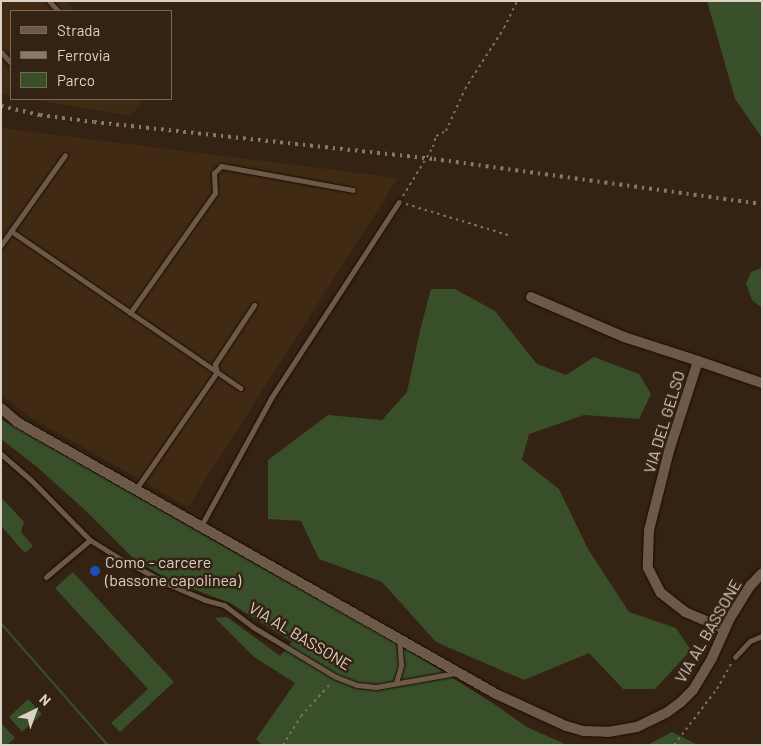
<!DOCTYPE html>
<style>
body{margin:0}
#map{position:relative;width:763px;height:746px;overflow:hidden;background:#342212;font-family:Barlow,sans-serif}
div>[style]{position:absolute}
.built>*{inset:0;background:#412a14}
.green>*{inset:0;background:#384f29}
.path>*{height:2px;margin-top:-1px;transform-origin:0;background:repeating-linear-gradient(90deg,#7e6f61 0 2.5px,transparent 0 6.5px)}
.roads{filter:drop-shadow(0 0 1px #1b0b00) drop-shadow(0 0 1px #1b0b00)}
.lane>*{height:5px;margin:-2.5px;padding:0 2.5px;transform-origin:2.5px;border-radius:2.5px;background:#6d5947}
.street>*{height:10px;margin:-5px;padding:0 5px;transform-origin:5px;border-radius:5px;background:#6d5947}
.rail>*{height:4px;margin-top:-2px;transform-origin:0;background:repeating-linear-gradient(90deg,#87796b 0 2.5px,transparent 0 7.5px)}
.dots>*{width:14px;height:14px;translate:-50% -50%;box-sizing:border-box;border:2px solid #342212;border-radius:50%}
span{translate:-50% -50%;white-space:nowrap;text-align:center;line-height:1.15;-webkit-text-stroke:5px #342212;paint-order:stroke}
.street-label{font-size:16px;color:#dcd1c6}
.poi-label{font-size:16px;color:#dcd1c6}
.left{translate:0 -50%;text-align:left}
.frame{position:absolute;inset:0;border:2px solid #dcd1c6;pointer-events:none}
.legend{position:absolute;left:10px;top:10px;width:162px;height:90px;box-sizing:border-box;background:#342212;border:1px solid #77685a;margin:0;padding:6px 9px;list-style:none;font-size:15px;color:#dcd1c6}
.legend li{display:flex;align-items:center;gap:10px;height:25px}
.legend b{width:25px;border:1px solid #77685a}
.north{position:absolute;left:10px;top:686px;width:50px;height:50px;-webkit-text-stroke:4px #342212;paint-order:stroke;rotate:42deg;font-size:14px;font-weight:700;line-height:20px;text-align:center;color:#dcd1c6}
.north::after{content:'';display:block;margin:auto;width:18px;height:22px;background:#dcd1c6;clip-path:polygon(50% 0,100% 100%,50% 72%,0 100%)}
</style>
<div id="map">
<div class="built">
<div style="clip-path:polygon(1px 1px,65px 1px,74px 11px,11px 11px,11px 95px,1px 93px)"></div>
<div style="clip-path:polygon(29px 99px,145px 99px,130px 116px)"></div>
<div style="clip-path:polygon(1px 128px,398px 178px,188px 507px,25px 414px,1px 394px)"></div>
</div>
<div class="green">
<div style="clip-path:polygon(707px 1px,762px 1px,762px 138px,735px 99px)"></div>
<div style="clip-path:polygon(762px 268px,762px 308px,752px 300px,746px 283px,751px 272px)"></div>
<div style="clip-path:polygon(431px 289px,455px 289px,495px 311px,537px 364px,566px 375px,594px 357px,639px 374px,651px 394px,639px 419px,584px 415px,529px 434px,522px 460px,559px 489px,588px 549px,629px 612px,676px 628px,691px 650px,655px 689px,623px 689px,589px 653px,524px 680px,436px 642px,382px 582px,319px 559px,301px 521px,268px 519px,268px 460px,328px 415px,382px 420px,407px 392px,420px 330px)"></div>
<div style="clip-path:polygon(1px 419px,246px 559px,387px 637px,491px 702px,527px 727px,567px 745px,262px 745px,256px 739px,295px 683px,254px 657px,215px 618px,227px 617px,280px 656px,292px 642px,230px 603px,169px 580px,135px 560px,86px 511px,36px 466px,1px 439px)"></div>
<div style="clip-path:polygon(1px 497px,24px 522px,21px 532px,33px 546px,25px 553px,1px 526px)"></div>
<div style="clip-path:polygon(73px 572px,174px 682px,120px 732px,111px 723px,148px 689px,55px 588px)"></div>
<div style="clip-path:polygon(1px 622px,109px 745px,106px 745px,1px 625px)"></div>
<div style="clip-path:polygon(28px 699px,42px 714px,22px 732px,9px 717px)"></div>
<div style="clip-path:polygon(1px 723px,15px 738px,7px 745px,1px 745px)"></div>
<div style="clip-path:polygon(672px 732px,698px 745px,647px 745px)"></div>
</div>
<div class="path">
<div style="left:403px;top:196px;width:57px;rotate:-58.5deg"></div>
<div style="left:433px;top:147px;width:11px;rotate:-75deg"></div>
<div style="left:436px;top:136px;width:11px;rotate:-27deg"></div>
<div style="left:446px;top:131px;width:46px;rotate:-65.7deg"></div>
<div style="left:465px;top:89px;width:72px;rotate:-57.4deg"></div>
<div style="left:504px;top:28px;width:30px;rotate:-64deg"></div>
<div style="left:406px;top:204px;width:110px;rotate:16.9deg"></div>
<div style="left:283px;top:745px;width:34px;rotate:-58deg"></div>
<div style="left:301px;top:716px;width:45px;rotate:-47.7deg"></div>
<div style="left:674px;top:745px;width:71px;rotate:-52.5deg"></div>
<div style="left:717px;top:689px;width:29px;rotate:-61deg"></div>
</div>
<div class="roads">
<div class="lane">
<div style="left:49px;top:1px;width:13px;rotate:48deg"></div>
<div style="left:1px;top:52px;width:15px;rotate:48deg"></div>
<div style="left:11px;top:231px;width:93px;rotate:-54.6deg"></div>
<div style="left:1px;top:245px;width:17px;rotate:-54deg"></div>
<div style="left:11px;top:231px;width:278px;rotate:34.4deg"></div>
<div style="left:130px;top:313px;width:147px;rotate:-54.7deg"></div>
<div style="left:215px;top:193px;width:20px;rotate:-93deg"></div>
<div style="left:214px;top:173px;width:10px;rotate:-45deg"></div>
<div style="left:221px;top:166px;width:134px;rotate:10.3deg"></div>
<div style="left:1px;top:454px;width:40px;rotate:41deg"></div>
<div style="left:31px;top:480px;width:84px;rotate:45.5deg"></div>
<div style="left:90px;top:540px;width:32px;rotate:32deg"></div>
<div style="left:117px;top:557px;width:60px;rotate:27.8deg"></div>
<div style="left:170px;top:585px;width:38px;rotate:23deg"></div>
<div style="left:205px;top:600px;width:20px;rotate:15deg"></div>
<div style="left:224px;top:605px;width:36px;rotate:37deg"></div>
<div style="left:253px;top:627px;width:97px;rotate:31.1deg"></div>
<div style="left:336px;top:677px;width:22px;rotate:21deg"></div>
<div style="left:357px;top:685px;width:19px;rotate:6deg"></div>
<div style="left:376px;top:687px;width:81px;rotate:-9.9deg"></div>
<div style="left:136px;top:489px;width:142px;rotate:-55.3deg"></div>
<div style="left:217px;top:372px;width:8px;rotate:-104deg"></div>
<div style="left:215px;top:364px;width:71px;rotate:-56.5deg"></div>
<div style="left:201px;top:526px;width:146px;rotate:-61.3deg"></div>
<div style="left:271px;top:398px;width:234px;rotate:-56.9deg"></div>
<div style="left:46px;top:577px;width:57px;rotate:-40.1deg"></div>
<div style="left:735px;top:657px;width:22px;rotate:-47deg"></div>
<div style="left:750px;top:641px;width:13px;rotate:-23deg"></div>
<div style="left:396px;top:683px;width:19px;rotate:-74deg"></div>
<div style="left:401px;top:665px;width:26px;rotate:-94deg"></div>
</div>
<div class="street">
<div style="left:531px;top:297px;width:101px;rotate:23.3deg"></div>
<div style="left:624px;top:337px;width:78px;rotate:18deg"></div>
<div style="left:698px;top:361px;width:95px;rotate:107.9deg"></div>
<div style="left:669px;top:451px;width:81px;rotate:104.2deg"></div>
<div style="left:649px;top:530px;width:38px;rotate:92deg"></div>
<div style="left:648px;top:568px;width:28px;rotate:63deg"></div>
<div style="left:661px;top:593px;width:31px;rotate:38deg"></div>
<div style="left:685px;top:612px;width:43px;rotate:23deg"></div>
<div style="left:698px;top:361px;width:68px;rotate:19deg"></div>
<div style="left:1px;top:408px;width:21px;rotate:41deg"></div>
<div style="left:17px;top:422px;width:551px;rotate:29.59deg"></div>
<div style="left:496px;top:694px;width:77px;rotate:24.6deg"></div>
<div style="left:566px;top:726px;width:19px;rotate:16deg"></div>
<div style="left:584px;top:731px;width:24px;rotate:2deg"></div>
<div style="left:608px;top:732px;width:29px;rotate:-10deg"></div>
<div style="left:637px;top:727px;width:32px;rotate:-26deg"></div>
<div style="left:666px;top:713px;width:17px;rotate:-36deg"></div>
<div style="left:680px;top:703px;width:18px;rotate:-45deg"></div>
<div style="left:693px;top:690px;width:37px;rotate:-59deg"></div>
<div style="left:712px;top:658px;width:44px;rotate:-65.8deg"></div>
<div style="left:730px;top:618px;width:39px;rotate:-58deg"></div>
<div style="left:751px;top:585px;width:16px;rotate:-47deg"></div>
</div>
</div>
<div class="rail">
<div style="left:1px;top:106px;width:40px;rotate:13deg"></div>
<div style="left:40px;top:115px;width:54px;rotate:7.4deg"></div>
<div style="left:94px;top:122px;width:342px;rotate:6.2deg"></div>
<div style="left:434px;top:159px;width:331px;rotate:7.8deg"></div>
</div>
<div class="dots">
<div style="left:95px;top:571px;background:#1a4fb4"></div>
</div>
<div class="street-label">
<span style="left:664px;top:422px;rotate:-73deg">VIA DEL GELSO</span>
<span style="left:708px;top:631px;rotate:-60deg">VIA AL BASSONE</span>
<span style="left:300px;top:636px;rotate:31deg">VIA AL BASSONE</span>
</div>
<div class="poi-label">
<span class="left" style="left:105px;top:571px">Como - carcere<br>(bassone capolinea)</span>
</div>
<div class="frame"></div>
<ul class="legend">
<li><b style="height:6px;background:#6d5947"></b>Strada</li>
<li><b style="height:6px;background:#87796b"></b>Ferrovia</li>
<li><b style="height:14px;background:#384f29"></b>Parco</li>
</ul>
<div class="north">N</div>
</div>
